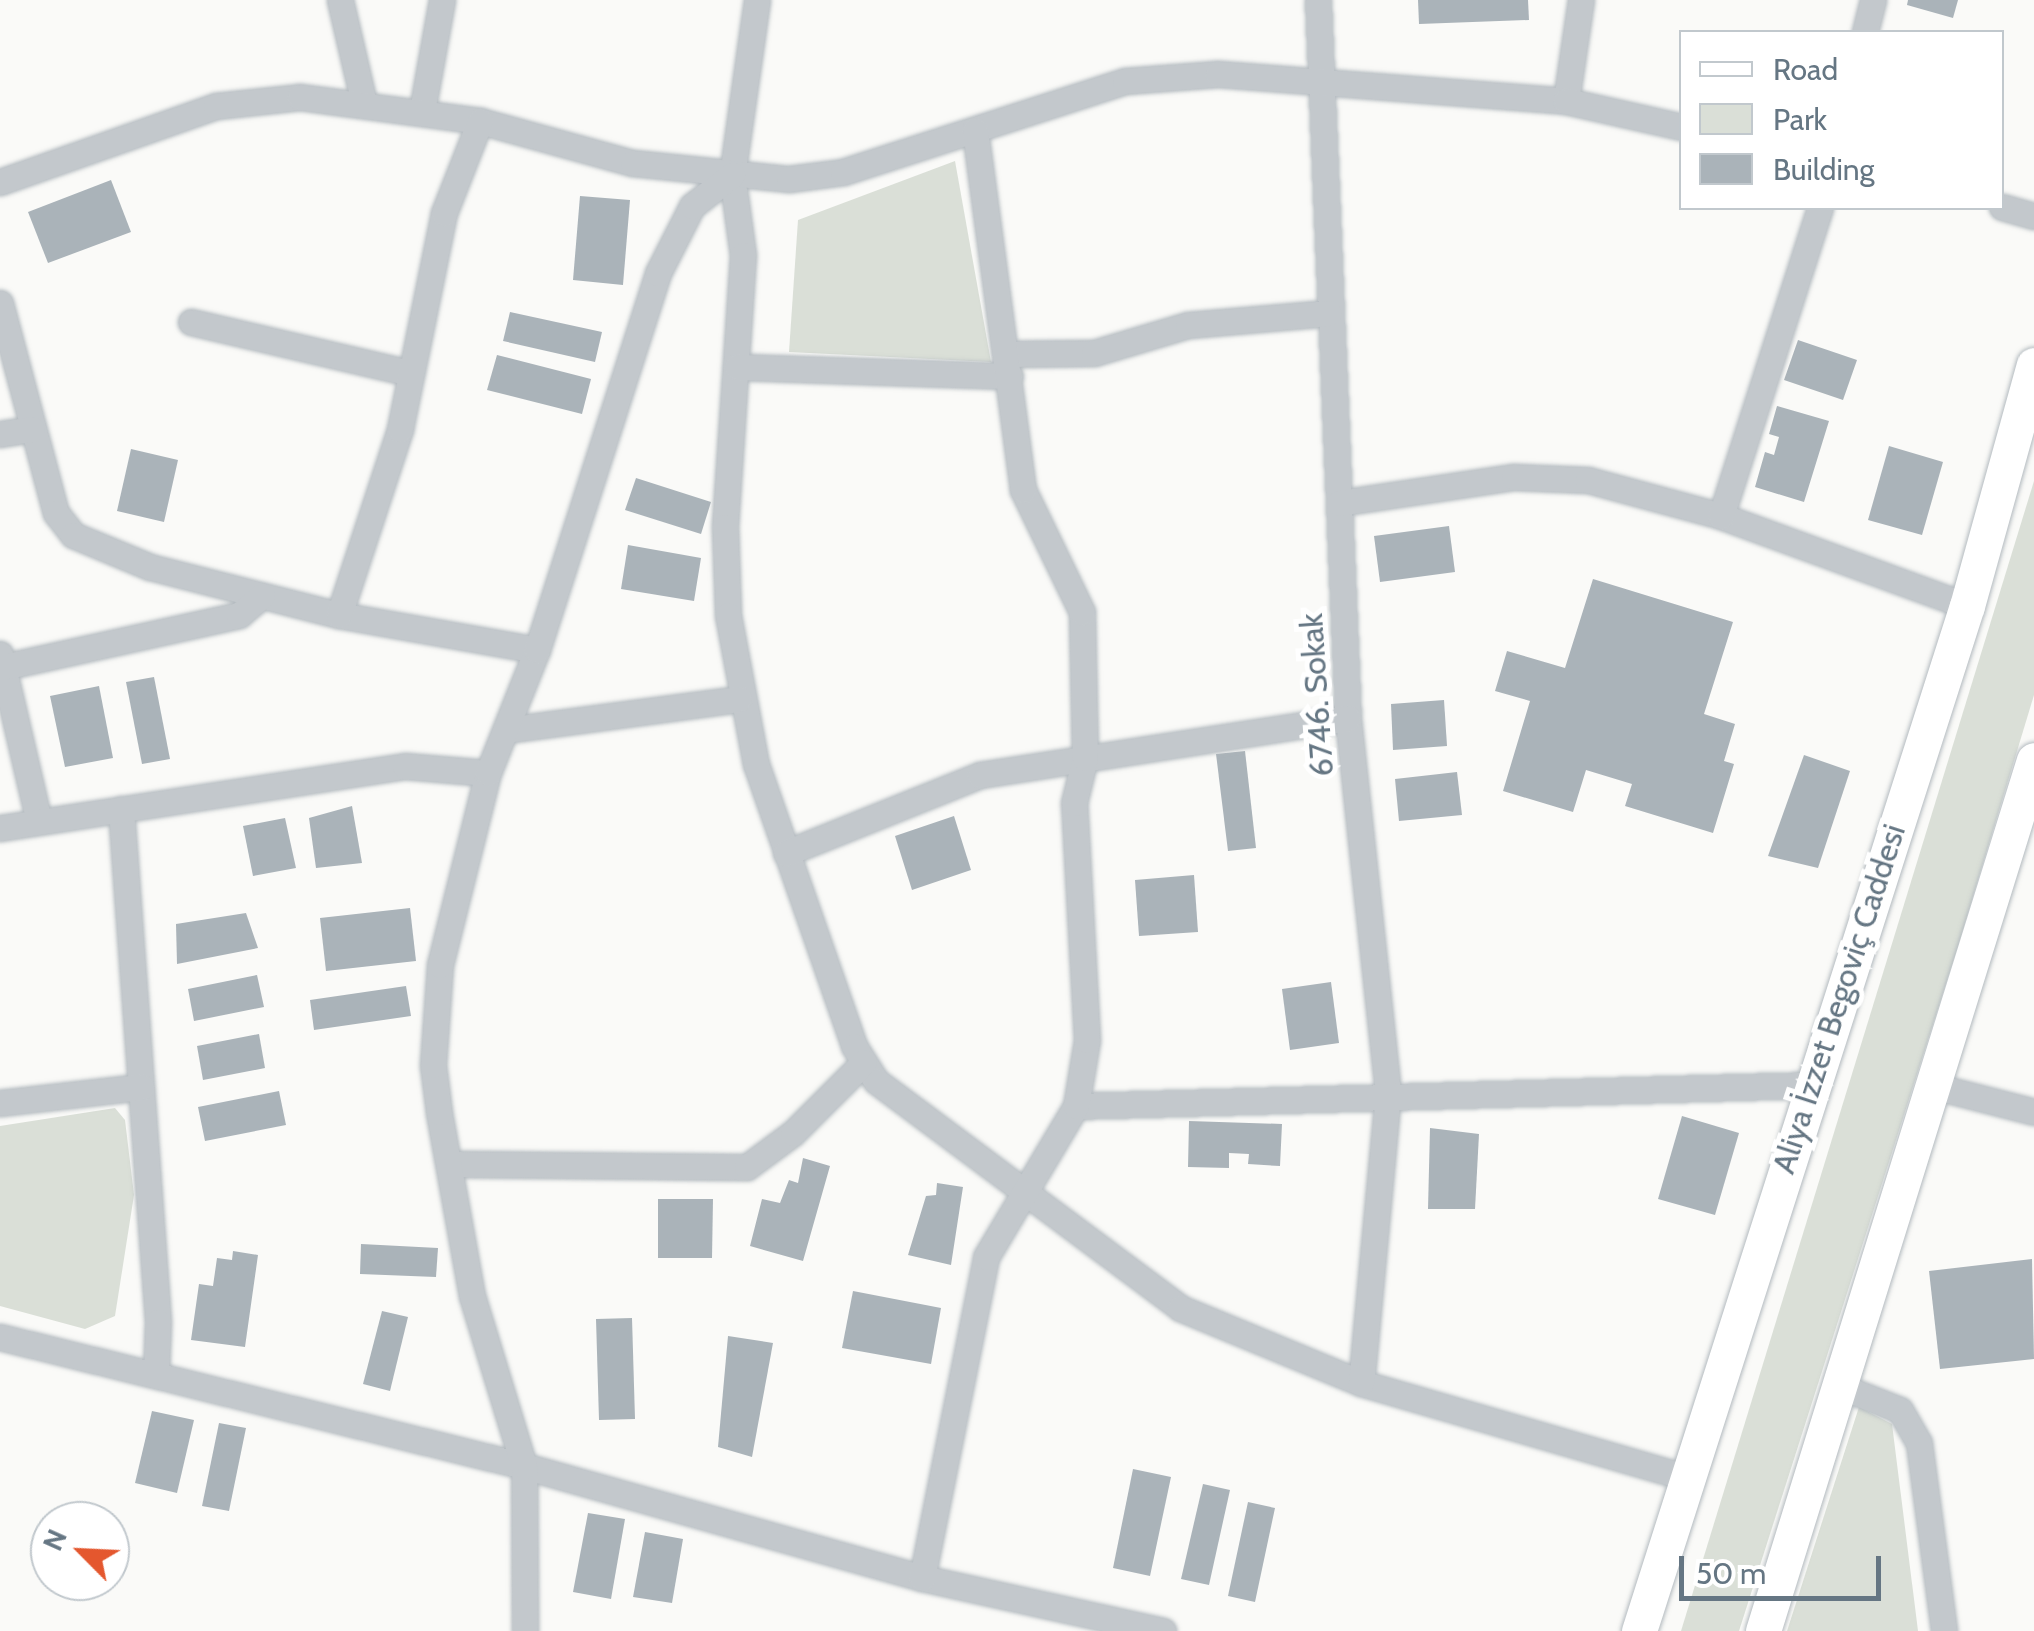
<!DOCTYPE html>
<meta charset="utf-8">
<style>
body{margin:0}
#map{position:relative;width:2034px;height:1631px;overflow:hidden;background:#fafaf8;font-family:Cabin,sans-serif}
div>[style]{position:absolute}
.green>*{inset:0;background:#dadfd7}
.building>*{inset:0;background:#aab3b9}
.roads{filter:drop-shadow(0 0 2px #b3babf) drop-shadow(0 0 2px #b3babf)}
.minor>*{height:25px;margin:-12.5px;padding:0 12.5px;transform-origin:12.5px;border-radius:12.5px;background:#c3c8cc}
.secondary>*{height:35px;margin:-17.5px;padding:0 17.5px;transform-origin:17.5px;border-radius:17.5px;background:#fff}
span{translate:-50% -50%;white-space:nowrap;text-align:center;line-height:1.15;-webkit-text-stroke:10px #fff;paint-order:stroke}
.street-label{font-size:32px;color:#657683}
.legend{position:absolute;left:1679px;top:30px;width:325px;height:180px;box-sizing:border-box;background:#fff;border:2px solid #c1c8cd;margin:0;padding:12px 18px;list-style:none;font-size:30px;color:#657683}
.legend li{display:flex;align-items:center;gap:20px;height:50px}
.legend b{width:50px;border:2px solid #c1c8cd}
.north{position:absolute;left:30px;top:1501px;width:100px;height:100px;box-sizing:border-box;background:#fff;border:2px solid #c1c8cd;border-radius:50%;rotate:294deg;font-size:28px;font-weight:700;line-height:40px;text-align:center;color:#657683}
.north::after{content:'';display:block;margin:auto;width:35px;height:45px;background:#e4572e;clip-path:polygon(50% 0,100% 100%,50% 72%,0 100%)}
.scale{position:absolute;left:1679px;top:1556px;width:202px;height:45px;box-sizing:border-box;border:5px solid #657683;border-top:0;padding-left:12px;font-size:30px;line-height:35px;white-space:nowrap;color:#657683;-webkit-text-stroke:8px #fff;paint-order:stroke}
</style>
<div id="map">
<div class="green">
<div style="clip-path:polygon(955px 161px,991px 362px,789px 352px,798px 220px)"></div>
<div style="clip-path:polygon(2034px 481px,2034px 695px,1958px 946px,1739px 1631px,1681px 1631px)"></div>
<div style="clip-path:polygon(115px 1108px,125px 1120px,134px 1195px,115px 1316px,85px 1329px,0 1306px,0 1126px)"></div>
<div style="clip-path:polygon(1859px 1407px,1892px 1424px,1918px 1631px,1787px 1631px)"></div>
</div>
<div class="building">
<div style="clip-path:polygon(1418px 0,1528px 0,1529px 20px,1419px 24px)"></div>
<div style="clip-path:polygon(1908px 0,1958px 0,1953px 18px,1907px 5px)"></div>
<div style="clip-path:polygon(111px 180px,131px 232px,48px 263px,28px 212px)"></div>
<div style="clip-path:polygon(580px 196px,630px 200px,623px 285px,573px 280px)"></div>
<div style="clip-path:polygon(510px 312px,602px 332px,595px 362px,503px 341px)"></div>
<div style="clip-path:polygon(1798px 340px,1857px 360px,1843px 400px,1784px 380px)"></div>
<div style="clip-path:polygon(497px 355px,591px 379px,582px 414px,487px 390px)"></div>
<div style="clip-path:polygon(1777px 406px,1829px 421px,1804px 502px,1755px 487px,1765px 452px,1774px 455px,1779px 437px,1769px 434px)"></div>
<div style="clip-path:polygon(1889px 446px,1943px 462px,1922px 535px,1868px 520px)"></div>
<div style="clip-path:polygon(131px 449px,178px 460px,164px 522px,117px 511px)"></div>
<div style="clip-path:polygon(636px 478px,711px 502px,701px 534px,625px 510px)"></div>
<div style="clip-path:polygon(1449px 526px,1455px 572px,1380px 582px,1374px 536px)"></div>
<div style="clip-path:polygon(628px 545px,701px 558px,694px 601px,621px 589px)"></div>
<div style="clip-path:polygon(1593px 579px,1733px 622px,1704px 714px,1735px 724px,1724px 761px,1734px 764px,1713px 833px,1625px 806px,1632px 784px,1586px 770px,1573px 812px,1503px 791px,1530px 701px,1495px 691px,1507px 651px,1565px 668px)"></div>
<div style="clip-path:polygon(154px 677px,170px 759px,142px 764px,126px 682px)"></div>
<div style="clip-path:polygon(99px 686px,113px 758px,65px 767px,50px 696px)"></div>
<div style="clip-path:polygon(1444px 700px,1447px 746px,1393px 750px,1391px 704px)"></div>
<div style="clip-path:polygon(1245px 751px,1256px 848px,1228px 851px,1216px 754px)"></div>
<div style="clip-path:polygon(1804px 755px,1850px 771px,1818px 868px,1768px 856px)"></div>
<div style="clip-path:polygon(1457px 772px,1462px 815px,1399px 821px,1395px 779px)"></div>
<div style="clip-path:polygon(352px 806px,362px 863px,316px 868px,309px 818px)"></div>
<div style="clip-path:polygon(954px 816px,971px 870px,912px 890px,895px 836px)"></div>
<div style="clip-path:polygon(285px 818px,296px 868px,253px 876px,243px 826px)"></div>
<div style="clip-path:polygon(1194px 875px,1198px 932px,1139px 936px,1135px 880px)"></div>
<div style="clip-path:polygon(410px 908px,416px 961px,326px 971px,320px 918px)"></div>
<div style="clip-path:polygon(246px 913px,258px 948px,177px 964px,176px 924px)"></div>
<div style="clip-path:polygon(257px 975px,264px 1007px,194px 1021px,188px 989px)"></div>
<div style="clip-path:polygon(1331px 982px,1339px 1043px,1290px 1050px,1282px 989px)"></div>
<div style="clip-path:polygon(406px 986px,411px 1016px,314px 1030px,310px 1000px)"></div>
<div style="clip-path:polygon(259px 1034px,265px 1068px,203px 1080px,197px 1046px)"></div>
<div style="clip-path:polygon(279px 1091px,286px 1125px,205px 1141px,198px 1107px)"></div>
<div style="clip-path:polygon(1682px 1116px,1739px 1133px,1715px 1215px,1658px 1199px)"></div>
<div style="clip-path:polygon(1189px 1121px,1282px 1124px,1280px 1166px,1248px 1164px,1249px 1154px,1229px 1153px,1229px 1168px,1188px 1167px)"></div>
<div style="clip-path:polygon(1430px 1128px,1479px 1134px,1475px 1209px,1428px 1209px)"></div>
<div style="clip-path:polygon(803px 1158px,830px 1166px,803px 1261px,750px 1246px,762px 1199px,780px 1203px,789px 1180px,798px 1183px)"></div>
<div style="clip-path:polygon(937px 1183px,963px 1187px,951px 1265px,908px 1255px,926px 1196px,936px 1195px)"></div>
<div style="clip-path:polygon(658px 1199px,713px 1199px,712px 1258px,658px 1258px)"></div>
<div style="clip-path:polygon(361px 1244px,438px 1248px,436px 1277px,360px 1274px)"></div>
<div style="clip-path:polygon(233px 1251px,258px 1255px,245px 1347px,191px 1340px,199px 1284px,213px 1286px,217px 1258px,232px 1260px)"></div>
<div style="clip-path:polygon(2032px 1259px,2034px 1359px,1940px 1369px,1929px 1271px)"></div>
<div style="clip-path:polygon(853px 1291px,941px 1308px,931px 1364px,842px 1348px)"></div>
<div style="clip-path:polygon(382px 1311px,408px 1317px,390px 1391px,363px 1384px)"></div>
<div style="clip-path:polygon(632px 1318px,635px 1419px,599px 1420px,596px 1319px)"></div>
<div style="clip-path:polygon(728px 1336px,773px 1343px,752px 1457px,718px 1447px)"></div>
<div style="clip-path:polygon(152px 1411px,194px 1420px,177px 1493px,135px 1483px)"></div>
<div style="clip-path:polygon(219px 1423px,246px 1428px,229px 1511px,202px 1506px)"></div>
<div style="clip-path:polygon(1133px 1469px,1171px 1477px,1150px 1576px,1113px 1568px)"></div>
<div style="clip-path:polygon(1203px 1484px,1230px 1490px,1209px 1585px,1181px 1579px)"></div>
<div style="clip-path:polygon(1248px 1502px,1275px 1508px,1255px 1602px,1228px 1596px)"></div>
<div style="clip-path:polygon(588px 1513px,625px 1519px,611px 1599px,573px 1592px)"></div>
<div style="clip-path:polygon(645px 1532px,683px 1539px,672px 1603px,633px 1597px)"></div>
</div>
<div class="roads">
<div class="minor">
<div style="left:340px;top:0;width:106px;rotate:76.9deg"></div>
<div style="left:757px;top:0;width:177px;rotate:98.1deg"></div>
<div style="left:732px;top:175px;width:81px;rotate:82.2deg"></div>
<div style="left:743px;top:255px;width:273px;rotate:93.8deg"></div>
<div style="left:725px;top:527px;width:88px;rotate:88deg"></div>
<div style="left:728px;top:615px;width:152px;rotate:79.4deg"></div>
<div style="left:756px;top:764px;width:299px;rotate:70.8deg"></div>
<div style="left:854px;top:1046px;width:41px;rotate:57.8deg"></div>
<div style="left:876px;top:1081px;width:379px;rotate:36.7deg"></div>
<div style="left:1180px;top:1308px;width:196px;rotate:22.5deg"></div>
<div style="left:1361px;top:1383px;width:340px;rotate:16.2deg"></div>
<div style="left:1318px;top:0;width:719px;rotate:87.61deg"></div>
<div style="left:1348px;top:718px;width:378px;rotate:83.9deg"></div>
<div style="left:1388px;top:1094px;width:290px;rotate:95.3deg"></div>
<div style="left:1865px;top:32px;width:33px;rotate:-76deg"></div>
<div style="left:1566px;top:101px;width:102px;rotate:-81.6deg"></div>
<div style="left:422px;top:111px;width:113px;rotate:-79.8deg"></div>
<div style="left:0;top:182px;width:229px;rotate:-19.4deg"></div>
<div style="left:216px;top:106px;width:84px;rotate:-6.1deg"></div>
<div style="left:300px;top:97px;width:182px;rotate:7.6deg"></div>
<div style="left:480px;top:121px;width:159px;rotate:15.4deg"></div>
<div style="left:633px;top:163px;width:157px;rotate:5.9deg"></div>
<div style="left:789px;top:179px;width:54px;rotate:-7.4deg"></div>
<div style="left:843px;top:172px;width:296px;rotate:-17.9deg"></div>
<div style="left:1125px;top:81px;width:93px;rotate:-4.3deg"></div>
<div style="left:1218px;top:74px;width:349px;rotate:4.4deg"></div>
<div style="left:1566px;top:101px;width:119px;rotate:12.6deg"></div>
<div style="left:2002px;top:207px;width:33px;rotate:16deg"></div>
<div style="left:0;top:303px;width:217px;rotate:75.1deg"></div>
<div style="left:56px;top:513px;width:28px;rotate:52deg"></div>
<div style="left:73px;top:535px;width:83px;rotate:22.6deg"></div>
<div style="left:150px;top:567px;width:195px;rotate:14.3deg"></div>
<div style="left:339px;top:615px;width:201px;rotate:10deg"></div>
<div style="left:191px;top:322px;width:226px;rotate:13.1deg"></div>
<div style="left:1007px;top:354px;width:87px;rotate:-0.7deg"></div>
<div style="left:1094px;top:353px;width:98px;rotate:-16.6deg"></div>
<div style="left:1188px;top:325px;width:141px;rotate:-4.9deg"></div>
<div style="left:737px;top:367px;width:273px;rotate:1.9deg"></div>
<div style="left:0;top:434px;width:32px;rotate:-9deg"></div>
<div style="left:1339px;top:503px;width:177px;rotate:-8.5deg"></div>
<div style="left:1514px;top:477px;width:74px;rotate:2.3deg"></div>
<div style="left:1588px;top:480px;width:138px;rotate:15.1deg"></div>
<div style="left:1721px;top:516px;width:262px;rotate:20.1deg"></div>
<div style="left:1721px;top:516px;width:324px;rotate:-72.2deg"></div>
<div style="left:339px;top:615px;width:196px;rotate:-71.8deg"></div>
<div style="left:400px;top:429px;width:220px;rotate:-78.5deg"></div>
<div style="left:444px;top:213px;width:99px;rotate:-68.6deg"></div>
<div style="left:0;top:654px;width:172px;rotate:76.9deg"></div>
<div style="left:3px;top:667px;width:242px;rotate:-12.4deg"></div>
<div style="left:239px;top:615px;width:30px;rotate:-40deg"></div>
<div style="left:506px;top:730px;width:235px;rotate:-7.6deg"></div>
<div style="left:121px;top:809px;width:514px;rotate:85.87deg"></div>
<div style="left:158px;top:1322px;width:51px;rotate:92.2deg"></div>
<div style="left:0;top:828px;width:410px;rotate:-8.7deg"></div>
<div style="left:405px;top:766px;width:83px;rotate:4.8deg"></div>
<div style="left:786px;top:853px;width:209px;rotate:-21.9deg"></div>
<div style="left:980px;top:775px;width:372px;rotate:-8.8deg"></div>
<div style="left:1933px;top:1086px;width:104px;rotate:14.4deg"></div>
<div style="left:0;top:1103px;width:142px;rotate:-6.5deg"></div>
<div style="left:1076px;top:1106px;width:735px;rotate:-1.64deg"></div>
<div style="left:450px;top:1164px;width:297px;rotate:0.6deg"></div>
<div style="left:747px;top:1167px;width:57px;rotate:-36.5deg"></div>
<div style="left:793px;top:1133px;width:100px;rotate:-45deg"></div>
<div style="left:0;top:1337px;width:540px;rotate:13.83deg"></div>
<div style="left:524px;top:1466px;width:413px;rotate:15.7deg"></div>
<div style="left:922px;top:1578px;width:247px;rotate:12.4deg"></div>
<div style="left:1842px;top:1387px;width:62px;rotate:21.6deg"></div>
<div style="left:1900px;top:1410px;width:38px;rotate:60deg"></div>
<div style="left:1919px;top:1443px;width:190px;rotate:82.4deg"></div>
<div style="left:922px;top:1578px;width:327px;rotate:-78.7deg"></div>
<div style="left:986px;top:1257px;width:176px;rotate:-59.2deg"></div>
<div style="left:1076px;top:1106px;width:67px;rotate:-80.5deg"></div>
<div style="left:1087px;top:1040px;width:237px;rotate:-93.1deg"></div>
<div style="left:1074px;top:803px;width:46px;rotate:-76.3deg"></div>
<div style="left:1085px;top:758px;width:146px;rotate:-91.2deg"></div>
<div style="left:1082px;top:612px;width:136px;rotate:-115.8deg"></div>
<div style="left:1023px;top:490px;width:363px;rotate:-97.6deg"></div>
<div style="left:525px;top:1631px;width:165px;rotate:-90.3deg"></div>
<div style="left:524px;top:1466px;width:178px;rotate:-107deg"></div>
<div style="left:472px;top:1296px;width:187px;rotate:-100.2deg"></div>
<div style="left:439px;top:1112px;width:47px;rotate:-97.3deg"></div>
<div style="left:433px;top:1065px;width:100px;rotate:-86deg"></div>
<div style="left:440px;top:965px;width:198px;rotate:-76deg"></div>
<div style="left:488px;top:773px;width:132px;rotate:-68.3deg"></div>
<div style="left:537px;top:650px;width:396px;rotate:-72.2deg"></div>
<div style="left:658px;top:273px;width:75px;rotate:-63.1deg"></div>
<div style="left:692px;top:206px;width:51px;rotate:-37.8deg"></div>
</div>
<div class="secondary">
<div style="left:1639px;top:1631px;width:1076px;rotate:-72.26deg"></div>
<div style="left:1967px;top:606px;width:250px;rotate:-74.5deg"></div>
<div style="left:1763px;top:1631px;width:912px;rotate:-72.72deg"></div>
</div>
</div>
<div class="street-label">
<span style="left:1317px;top:695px;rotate:-94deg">6746. Sokak</span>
<span style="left:1839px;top:999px;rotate:-72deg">Aliya İzzet Begoviç Caddesi</span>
</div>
<ul class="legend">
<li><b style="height:12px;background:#fff"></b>Road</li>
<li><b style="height:28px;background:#dadfd7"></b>Park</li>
<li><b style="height:28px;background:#aab3b9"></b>Building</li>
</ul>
<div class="north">N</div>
<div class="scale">50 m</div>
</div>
